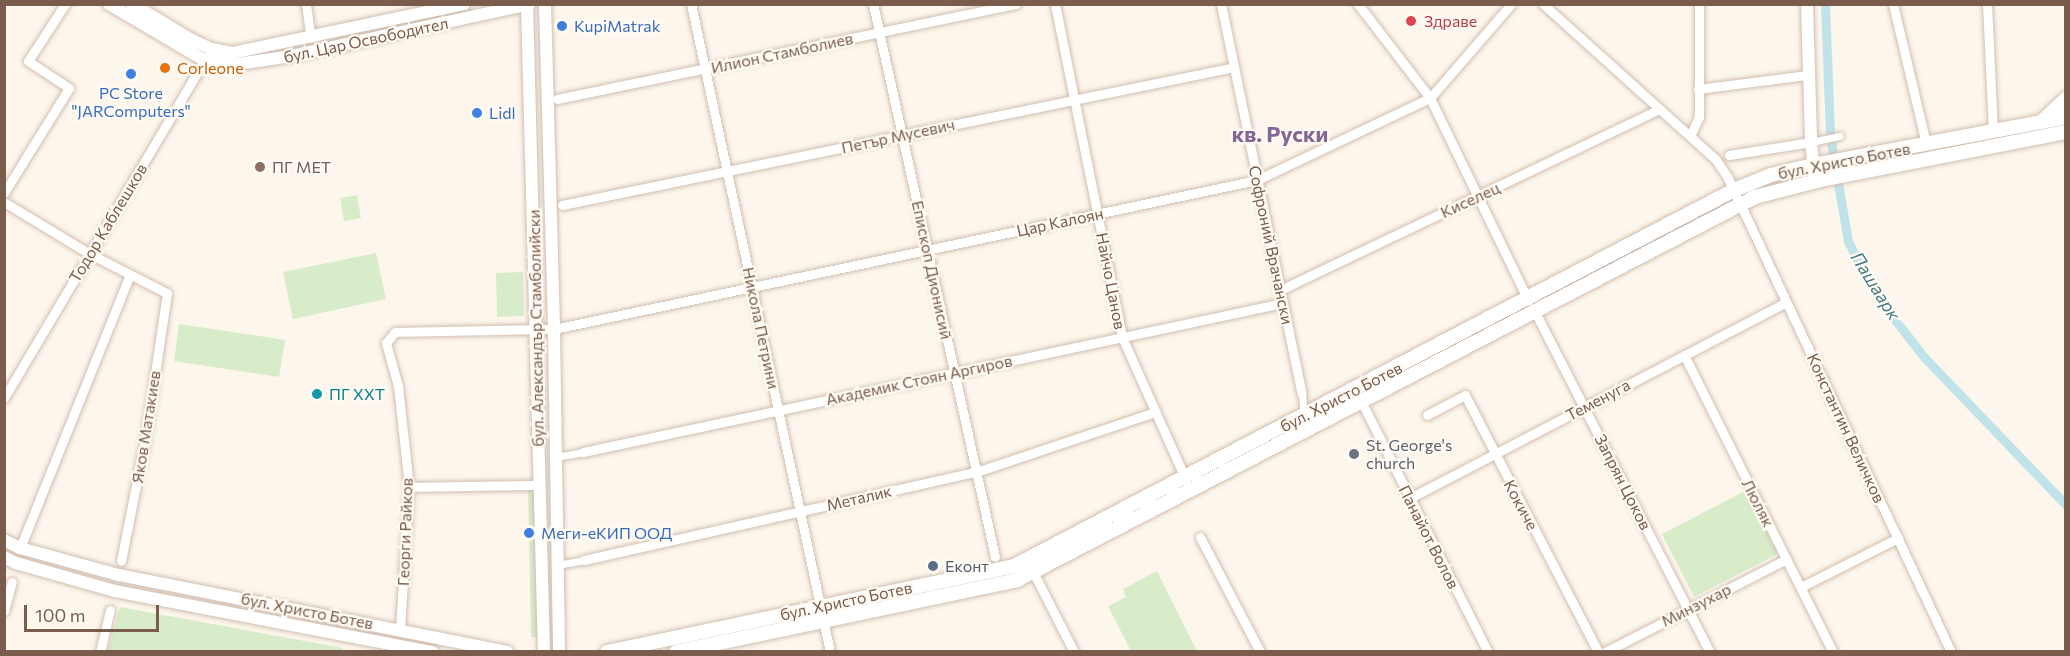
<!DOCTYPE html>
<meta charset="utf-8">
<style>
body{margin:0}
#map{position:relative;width:2070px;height:656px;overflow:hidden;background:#fdf6ec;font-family:Commissioner,sans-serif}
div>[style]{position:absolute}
.green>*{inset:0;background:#d8ecc9}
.canal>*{height:9px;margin:-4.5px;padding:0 4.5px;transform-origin:4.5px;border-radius:4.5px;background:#bfe3e8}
.roads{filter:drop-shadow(0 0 2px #d1beb0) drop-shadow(0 0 2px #d1beb0)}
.pedestrian>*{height:7px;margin:-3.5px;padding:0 3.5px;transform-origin:3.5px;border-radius:3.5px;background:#fff}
.minor>*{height:9px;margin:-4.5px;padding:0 4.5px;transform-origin:4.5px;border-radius:4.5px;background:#fff}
.tertiary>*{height:12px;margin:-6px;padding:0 6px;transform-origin:6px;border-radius:6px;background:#fff}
.secondary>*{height:14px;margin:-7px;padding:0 7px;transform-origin:7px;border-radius:7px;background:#fff}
.dots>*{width:16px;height:16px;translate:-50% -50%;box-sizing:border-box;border:3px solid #fffaf3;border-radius:50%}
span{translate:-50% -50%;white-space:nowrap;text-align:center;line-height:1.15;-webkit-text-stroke:4.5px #fffaf3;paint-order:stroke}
.health-label{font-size:16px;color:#be3a42}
.left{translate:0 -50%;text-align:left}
.shop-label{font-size:16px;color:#366cbe}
.street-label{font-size:16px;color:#7a5c4d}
.food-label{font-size:16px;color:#c56008}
.education-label{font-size:16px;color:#785e54}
.culture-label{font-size:16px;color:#0d838f}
.worship-label{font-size:16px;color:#5b616d}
.service-label{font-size:16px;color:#4e5e75}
.water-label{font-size:18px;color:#437c86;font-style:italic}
.district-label{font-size:22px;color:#846695;font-weight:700}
.frame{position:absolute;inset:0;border:6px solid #7a5c4d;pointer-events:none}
.scale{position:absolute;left:24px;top:605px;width:135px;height:27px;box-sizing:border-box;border:3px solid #7a5c4d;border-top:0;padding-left:8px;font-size:18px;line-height:21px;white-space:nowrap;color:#7a5c4d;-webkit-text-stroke:4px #fffaf3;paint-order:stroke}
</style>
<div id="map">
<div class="green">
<div style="clip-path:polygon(357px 195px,361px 218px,344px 221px,340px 198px)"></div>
<div style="clip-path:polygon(376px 253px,386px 299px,293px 319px,283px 272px)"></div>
<div style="clip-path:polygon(523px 272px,524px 316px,497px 317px,496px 273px)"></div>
<div style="clip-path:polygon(179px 324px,285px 340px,279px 377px,174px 361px)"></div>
<div style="clip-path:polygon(528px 485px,540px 485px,543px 637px,531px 637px)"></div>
<div style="clip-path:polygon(1747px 490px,1779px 553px,1694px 597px,1662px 534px)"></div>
<div style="clip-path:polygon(1157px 571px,1197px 651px,1131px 651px,1108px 606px,1126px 597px,1123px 589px)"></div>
<div style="clip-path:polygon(120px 607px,343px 648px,343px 651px,108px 651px)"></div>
</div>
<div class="canal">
<div style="left:1825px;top:4px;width:132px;rotate:87.8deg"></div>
<div style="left:1830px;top:136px;width:107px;rotate:80.3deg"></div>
<div style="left:1848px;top:241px;width:37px;rotate:64deg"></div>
<div style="left:1864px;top:274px;width:33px;rotate:59deg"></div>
<div style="left:1881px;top:302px;width:70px;rotate:52deg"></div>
<div style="left:1924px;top:357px;width:205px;rotate:46.2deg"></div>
</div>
<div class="roads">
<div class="pedestrian">
<div style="left:1811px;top:142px;width:29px;rotate:-12deg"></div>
<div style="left:1302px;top:394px;width:22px;rotate:85deg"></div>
<div style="left:556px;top:457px;width:27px;rotate:-10deg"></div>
<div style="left:557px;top:565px;width:27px;rotate:-10deg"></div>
</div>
<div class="minor">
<div style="left:306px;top:4px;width:34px;rotate:82deg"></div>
<div style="left:691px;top:4px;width:663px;rotate:77.89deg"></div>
<div style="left:873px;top:4px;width:566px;rotate:77.56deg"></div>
<div style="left:1055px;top:4px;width:340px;rotate:78.6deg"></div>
<div style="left:1122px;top:337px;width:157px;rotate:65.9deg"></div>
<div style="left:1221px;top:4px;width:398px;rotate:78.3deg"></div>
<div style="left:1358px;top:4px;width:118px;rotate:52.5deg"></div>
<div style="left:1430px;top:98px;width:225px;rotate:64.1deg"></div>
<div style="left:1543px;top:4px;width:233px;rotate:42deg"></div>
<div style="left:1716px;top:160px;width:22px;rotate:56deg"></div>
<div style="left:1728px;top:178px;width:524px;rotate:64.8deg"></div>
<div style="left:1893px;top:4px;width:144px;rotate:76.7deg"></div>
<div style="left:1987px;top:4px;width:127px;rotate:87.3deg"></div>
<div style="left:1698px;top:89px;width:111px;rotate:-7.3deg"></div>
<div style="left:557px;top:99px;width:469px;rotate:-11.7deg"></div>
<div style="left:1690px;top:136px;width:21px;rotate:-65deg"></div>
<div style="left:1699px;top:117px;width:113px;rotate:-90deg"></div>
<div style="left:1729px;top:155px;width:83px;rotate:-9deg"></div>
<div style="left:4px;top:193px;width:123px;rotate:-58.2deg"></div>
<div style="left:69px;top:88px;width:49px;rotate:-146.6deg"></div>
<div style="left:28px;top:61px;width:68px;rotate:-57deg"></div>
<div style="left:4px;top:202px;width:100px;rotate:31.2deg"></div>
<div style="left:90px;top:254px;width:86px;rotate:26.9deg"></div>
<div style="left:167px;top:293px;width:149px;rotate:98.5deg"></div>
<div style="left:145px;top:440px;width:123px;rotate:101.2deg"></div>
<div style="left:562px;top:205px;width:686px;rotate:-11.6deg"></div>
<div style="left:1280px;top:290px;width:420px;rotate:-25.5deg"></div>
<div style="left:1535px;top:312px;width:382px;rotate:62.8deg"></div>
<div style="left:1684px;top:355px;width:332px;rotate:63.4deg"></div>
<div style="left:1355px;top:389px;width:295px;rotate:63.2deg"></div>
<div style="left:4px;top:398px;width:398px;rotate:-59.3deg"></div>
<div style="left:1427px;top:415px;width:43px;rotate:-27.8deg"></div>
<div style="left:1465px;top:395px;width:289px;rotate:62.6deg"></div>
<div style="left:583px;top:452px;width:716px;rotate:-12.02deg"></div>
<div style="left:409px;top:487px;width:131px;rotate:-0.9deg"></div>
<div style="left:1410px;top:498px;width:424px;rotate:-27.5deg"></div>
<div style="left:1200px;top:537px;width:130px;rotate:62.4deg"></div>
<div style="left:20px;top:548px;width:294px;rotate:-68.1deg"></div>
<div style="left:584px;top:560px;width:402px;rotate:-12.7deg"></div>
<div style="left:976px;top:472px;width:189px;rotate:-18.5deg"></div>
<div style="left:1027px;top:560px;width:103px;rotate:62.9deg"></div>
<div style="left:1801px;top:587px;width:109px;rotate:-26.8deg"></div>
<div style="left:4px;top:611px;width:30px;rotate:-75deg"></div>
<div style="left:400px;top:629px;width:142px;rotate:-86.4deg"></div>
<div style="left:409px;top:487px;width:102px;rotate:-96.2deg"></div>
<div style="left:398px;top:386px;width:45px;rotate:-105.6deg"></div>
<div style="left:386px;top:343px;width:14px;rotate:-51deg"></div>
<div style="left:395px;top:332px;width:159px;rotate:-1.1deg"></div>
<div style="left:554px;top:329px;width:719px;rotate:-11.97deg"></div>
<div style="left:1257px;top:180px;width:191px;rotate:-25.4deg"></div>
<div style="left:1430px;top:98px;width:124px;rotate:-49.2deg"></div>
<div style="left:100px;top:652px;width:43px;rotate:-76.6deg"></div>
<div style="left:1605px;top:652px;width:204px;rotate:-27.1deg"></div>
</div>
<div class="tertiary">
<div style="left:109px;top:4px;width:110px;rotate:30.5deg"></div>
<div style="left:204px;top:60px;width:27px;rotate:10deg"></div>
<div style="left:231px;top:65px;width:61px;rotate:-8.5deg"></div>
<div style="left:291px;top:56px;width:244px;rotate:-12.3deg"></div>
<div style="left:132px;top:4px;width:70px;rotate:31deg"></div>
<div style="left:192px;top:40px;width:21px;rotate:25deg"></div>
<div style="left:211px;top:49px;width:21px;rotate:11deg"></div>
<div style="left:232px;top:53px;width:237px;rotate:-11.9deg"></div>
<div style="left:527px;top:4px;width:648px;rotate:88.5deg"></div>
<div style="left:545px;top:4px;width:325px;rotate:88.4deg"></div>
<div style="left:554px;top:329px;width:323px;rotate:89.1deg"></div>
<div style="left:1807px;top:4px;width:138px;rotate:88.3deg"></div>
<div style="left:1811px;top:142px;width:39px;rotate:84deg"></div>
<div style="left:4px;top:540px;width:18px;rotate:27deg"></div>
<div style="left:20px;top:548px;width:103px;rotate:15.3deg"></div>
<div style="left:119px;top:575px;width:396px;rotate:11.2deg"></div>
<div style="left:4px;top:557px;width:13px;rotate:27deg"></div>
<div style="left:16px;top:563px;width:103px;rotate:15.8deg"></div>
<div style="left:115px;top:591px;width:324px;rotate:10.9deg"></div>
</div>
<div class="secondary">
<div style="left:2041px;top:122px;width:34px;rotate:-43deg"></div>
<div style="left:607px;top:652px;width:416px;rotate:-11.9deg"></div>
<div style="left:1014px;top:566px;width:812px;rotate:-27.57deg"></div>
<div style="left:1734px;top:190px;width:40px;rotate:-22deg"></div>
<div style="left:1771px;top:175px;width:43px;rotate:-13.4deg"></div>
<div style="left:1813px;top:165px;width:258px;rotate:-10.7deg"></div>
<div style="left:676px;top:652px;width:349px;rotate:-11.9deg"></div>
<div style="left:1017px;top:580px;width:831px;rotate:-27.43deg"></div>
<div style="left:1755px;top:197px;width:68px;rotate:-14.4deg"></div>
<div style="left:1821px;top:180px;width:250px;rotate:-11.1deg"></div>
</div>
</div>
<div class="dots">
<div style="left:1411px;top:21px;background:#e0444e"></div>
<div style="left:562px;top:26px;background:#3f7fe0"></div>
<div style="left:165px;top:68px;background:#e8710a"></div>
<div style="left:131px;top:74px;background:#3f7fe0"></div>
<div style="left:477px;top:113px;background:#3f7fe0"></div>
<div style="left:260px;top:167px;background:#8d6e63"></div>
<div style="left:317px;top:394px;background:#0f9aa8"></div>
<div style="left:1354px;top:454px;background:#6b7280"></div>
<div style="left:529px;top:533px;background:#3f7fe0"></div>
<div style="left:933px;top:566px;background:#5c6f8a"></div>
</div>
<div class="health-label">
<span class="left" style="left:1424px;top:21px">Здраве</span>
</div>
<div class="shop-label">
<span class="left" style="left:574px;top:26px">KupiMatrak</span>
<span style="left:131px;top:102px">PC Store<br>"JARComputers"</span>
<span class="left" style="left:489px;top:113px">Lidl</span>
<span class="left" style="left:541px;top:533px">Меги-еКИП ООД</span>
</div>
<div class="street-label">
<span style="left:366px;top:40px;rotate:-12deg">бул. Цар Освободител</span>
<span style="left:782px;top:53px;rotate:-12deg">Илион Стамболиев</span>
<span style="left:898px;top:136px;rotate:-12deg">Петър Мусевич</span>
<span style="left:1844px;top:161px;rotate:-11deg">бул. Христо Ботев</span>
<span style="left:1470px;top:200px;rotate:-25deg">Киселец</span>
<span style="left:1060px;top:222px;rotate:-12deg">Цар Калоян</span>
<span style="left:108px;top:223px;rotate:-59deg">Тодор Каблешков</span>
<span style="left:1271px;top:245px;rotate:78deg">Софроний Врачански</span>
<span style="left:932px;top:270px;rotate:78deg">Епископ Дионисий</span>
<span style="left:1111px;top:281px;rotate:79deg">Найчо Цанов</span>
<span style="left:536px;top:328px;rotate:-91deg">бул. Александър Стамболийски</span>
<span style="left:761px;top:328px;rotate:78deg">Никола Петрини</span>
<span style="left:919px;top:380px;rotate:-12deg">Академик Стоян Аргиров</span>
<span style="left:1341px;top:397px;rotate:-27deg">бул. Христо Ботев</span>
<span style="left:1598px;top:400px;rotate:-28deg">Теменуга</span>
<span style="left:146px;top:427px;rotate:-81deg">Яков Матакиев</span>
<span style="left:1846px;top:428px;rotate:65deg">Константин Величков</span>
<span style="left:1623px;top:482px;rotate:63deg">Запрян Цоков</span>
<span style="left:859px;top:498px;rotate:-13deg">Металик</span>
<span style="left:1758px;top:503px;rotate:63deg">Люляк</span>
<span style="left:1521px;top:505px;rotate:62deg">Кокиче</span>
<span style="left:405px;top:532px;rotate:-88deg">Георги Райков</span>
<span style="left:1429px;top:537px;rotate:63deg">Панайот Волов</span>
<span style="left:846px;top:601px;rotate:-12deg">бул. Христо Ботев</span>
<span style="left:1696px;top:605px;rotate:-27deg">Минзухар</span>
<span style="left:307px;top:611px;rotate:11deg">бул. Христо Ботев</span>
</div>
<div class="food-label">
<span class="left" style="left:177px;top:68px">Corleone</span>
</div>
<div class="education-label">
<span class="left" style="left:272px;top:167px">ПГ МЕТ</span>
</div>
<div class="culture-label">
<span class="left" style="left:329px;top:394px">ПГ ХХТ</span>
</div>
<div class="worship-label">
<span class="left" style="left:1366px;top:454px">St. George's<br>church</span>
</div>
<div class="service-label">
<span class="left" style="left:945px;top:566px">Еконт</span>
</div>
<div class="water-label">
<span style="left:1876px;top:286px;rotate:58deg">Пашаарк</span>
</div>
<div class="district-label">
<span style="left:1280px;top:134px">кв. Руски</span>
</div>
<div class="frame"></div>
<div class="scale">100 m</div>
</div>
